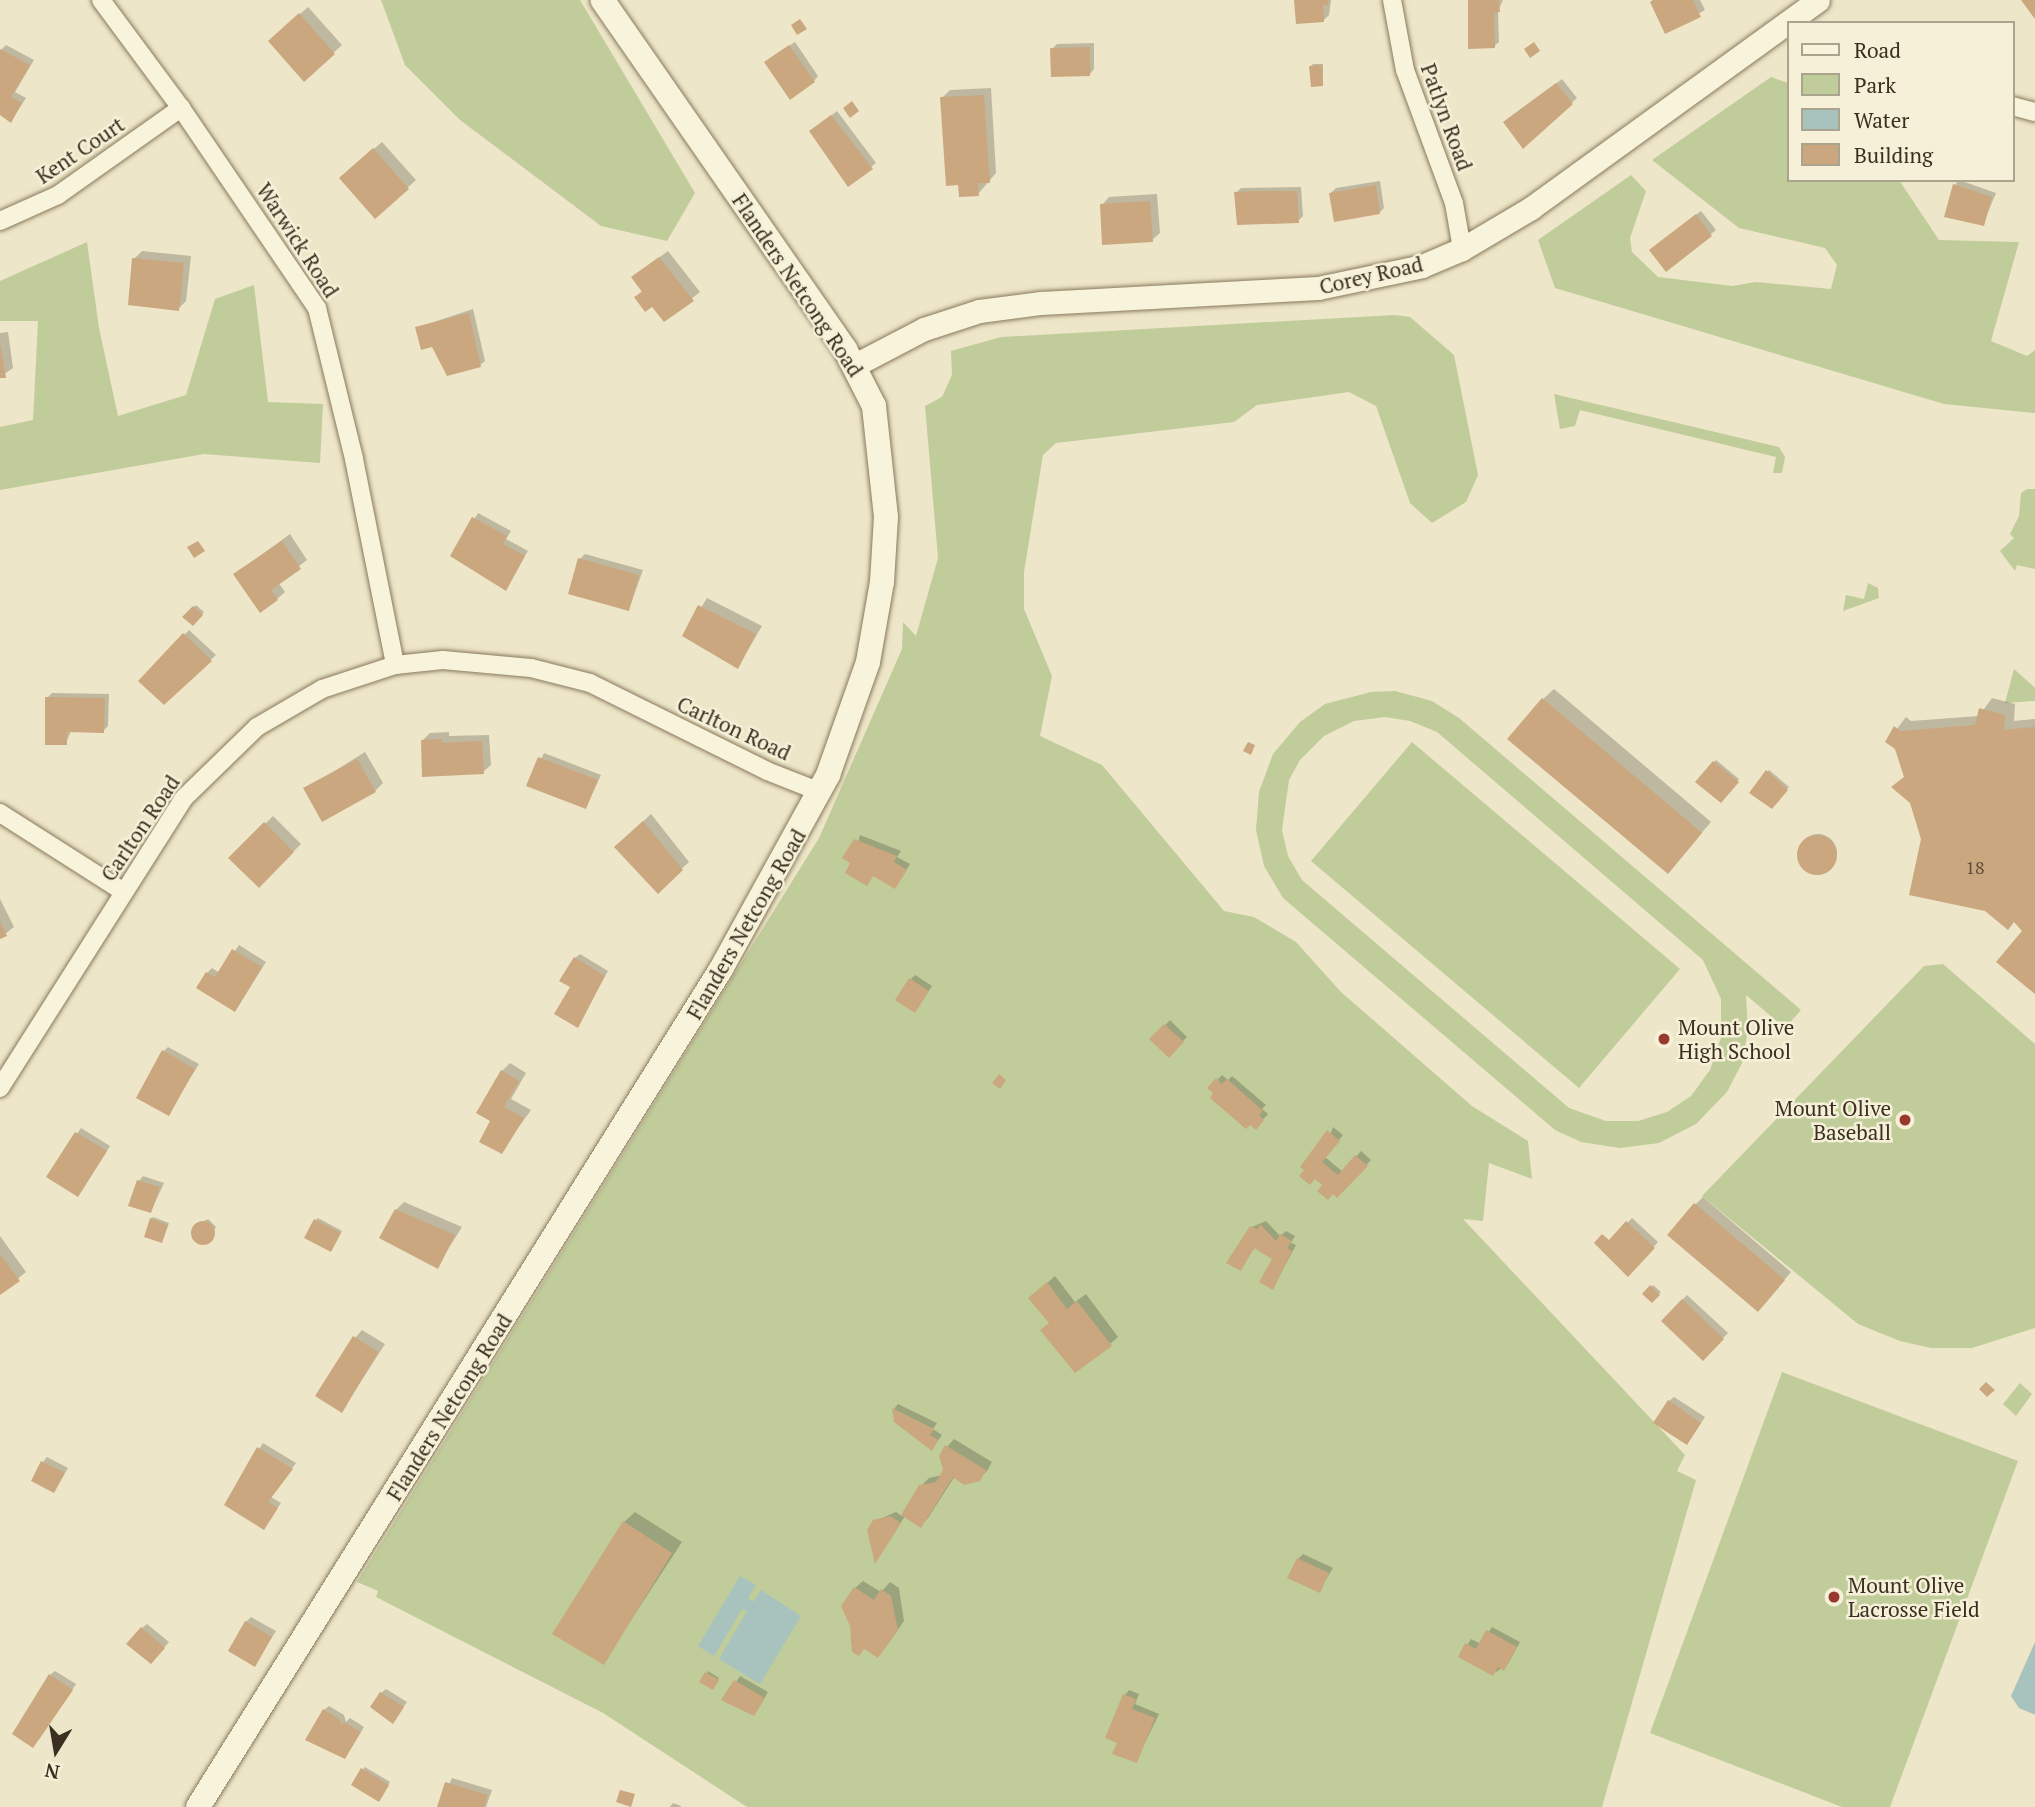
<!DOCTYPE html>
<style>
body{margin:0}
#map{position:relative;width:2035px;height:1807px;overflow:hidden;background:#eee6c8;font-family:"PT Serif",serif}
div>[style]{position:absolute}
.green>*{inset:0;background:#c1cc9b}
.water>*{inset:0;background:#a8c2bd}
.shadow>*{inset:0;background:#0003}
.round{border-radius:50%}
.building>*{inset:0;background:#caa77f}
.roads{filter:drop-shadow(0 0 2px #89795d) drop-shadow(0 0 2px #89795d)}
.minor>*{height:18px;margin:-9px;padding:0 9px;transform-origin:9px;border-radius:9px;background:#f8f3db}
.tertiary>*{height:23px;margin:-11.5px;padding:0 11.5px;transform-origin:11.5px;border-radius:11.5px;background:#f8f3db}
.secondary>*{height:24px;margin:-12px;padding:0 12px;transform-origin:12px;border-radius:12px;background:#f8f3db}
.dots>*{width:19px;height:19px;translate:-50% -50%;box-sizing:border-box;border:4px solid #f5f0d7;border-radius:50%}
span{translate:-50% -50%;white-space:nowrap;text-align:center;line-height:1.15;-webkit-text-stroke:5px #f5f0d7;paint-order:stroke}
.number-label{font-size:18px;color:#5e4d38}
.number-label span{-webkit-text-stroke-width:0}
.street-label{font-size:21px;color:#3a2f20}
.poi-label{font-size:21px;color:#3a2f20}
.left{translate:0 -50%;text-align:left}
.right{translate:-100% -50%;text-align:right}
.legend{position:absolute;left:1787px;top:21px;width:228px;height:161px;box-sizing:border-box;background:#f5f0d7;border:2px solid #aaa38e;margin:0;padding:9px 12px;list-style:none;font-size:21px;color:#3a2f20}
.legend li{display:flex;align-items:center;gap:14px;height:35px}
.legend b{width:35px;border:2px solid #aaa38e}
.north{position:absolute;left:21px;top:1716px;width:70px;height:70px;-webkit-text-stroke:5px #f5f0d7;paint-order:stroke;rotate:191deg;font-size:19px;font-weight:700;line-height:28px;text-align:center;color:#3a2f20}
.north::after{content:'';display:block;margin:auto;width:24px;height:32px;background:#3a2f20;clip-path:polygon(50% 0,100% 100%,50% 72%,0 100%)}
</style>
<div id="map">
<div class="green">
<div style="clip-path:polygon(381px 0,580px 0,695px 193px,667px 241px,601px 226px,460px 120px,405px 65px)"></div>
<div style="clip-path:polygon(1771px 77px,1788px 83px,1788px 180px,1899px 180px,1939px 240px,2019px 242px,1991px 341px,2027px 356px,2035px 350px,2035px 413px,1944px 404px,1555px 288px,1538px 240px,1631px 175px,1646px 191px,1630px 238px,1632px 252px,1658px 277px,1732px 286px,1756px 282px,1831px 289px,1837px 265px,1825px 248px,1739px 228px,1652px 160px)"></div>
<div style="clip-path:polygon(87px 242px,99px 328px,118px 416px,186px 395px,215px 299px,254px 285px,268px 402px,323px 404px,320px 463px,204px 454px,0 490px,0 427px,33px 420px,38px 321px,0 321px,0 281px)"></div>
<div style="clip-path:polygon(1395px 315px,1410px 317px,1454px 355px,1478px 475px,1466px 502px,1432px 523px,1410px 503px,1376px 406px,1349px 392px,1257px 405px,1234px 422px,1056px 443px,1043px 455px,1024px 572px,1024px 609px,1052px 676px,1040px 736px,1102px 765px,1224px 911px,1254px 917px,1296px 942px,1341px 992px,1472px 1106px,1528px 1141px,1532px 1179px,1489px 1163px,1483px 1221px,1463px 1219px,1685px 1455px,1677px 1471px,1696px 1480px,1602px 1807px,747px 1807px,603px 1713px,376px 1597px,378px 1591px,357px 1582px,819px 838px,902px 649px,903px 622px,916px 636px,938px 558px,925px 406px,942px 397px,952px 375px,951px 351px,1001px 337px)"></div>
<div style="clip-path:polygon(1554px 394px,1779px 447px,1785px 457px,1782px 473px,1773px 473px,1776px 457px,1580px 410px,1575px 426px,1560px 429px)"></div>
<div style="clip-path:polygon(2027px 489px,2035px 489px,2035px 569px,2017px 565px,2015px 571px,2000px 551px,2014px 538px,2010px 534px,2019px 516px,2021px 493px)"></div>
<div style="clip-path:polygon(1868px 583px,1878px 588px,1879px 598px,1843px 611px,1846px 595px,1864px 599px)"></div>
<div style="clip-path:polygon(2014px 669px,2035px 688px,2035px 701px,2005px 703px)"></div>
<div style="clip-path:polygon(evenodd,1395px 691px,1432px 701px,1459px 718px,1801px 1010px,1785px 1028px,1746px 995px,1748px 1030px,1742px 1063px,1727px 1092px,1696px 1124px,1659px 1143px,1620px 1148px,1581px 1142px,1555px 1130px,1283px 898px,1264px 866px,1256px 830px,1259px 792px,1273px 754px,1300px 722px,1325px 704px,1371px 692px,1395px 691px,1385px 717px,1410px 721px,1437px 732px,1703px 960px,1721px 999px,1721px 1038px,1710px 1070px,1691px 1096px,1667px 1112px,1638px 1121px,1606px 1121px,1569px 1108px,1302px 880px,1288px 856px,1282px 830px,1289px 780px,1300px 760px,1324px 736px,1354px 721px,1385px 717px)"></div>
<div style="clip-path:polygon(1412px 742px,1680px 969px,1579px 1088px,1311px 861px)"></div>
<div style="clip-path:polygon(1943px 964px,2035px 1044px,2035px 1328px,1972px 1348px,1931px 1348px,1900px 1341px,1858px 1324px,1702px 1196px,1924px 966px)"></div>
<div style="clip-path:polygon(1782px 1372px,2018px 1461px,1890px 1807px,1842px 1807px,1650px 1733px)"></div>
<div style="clip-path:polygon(2020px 1383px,2032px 1394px,2016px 1416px,2003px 1404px)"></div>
</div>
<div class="water">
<div style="clip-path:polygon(740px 1576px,756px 1585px,748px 1598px,753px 1602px,761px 1590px,801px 1616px,760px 1684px,719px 1659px,747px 1611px,742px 1609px,714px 1656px,698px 1646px)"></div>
<div style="clip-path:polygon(2035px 1642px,2035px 1714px,2033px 1714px,2019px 1708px,2011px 1696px)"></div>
</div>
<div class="shadow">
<div style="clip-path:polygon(1296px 0,1331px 0,1329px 15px,1324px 20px)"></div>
<div style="clip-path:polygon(1470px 0,1503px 0,1498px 11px,1499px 42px,1494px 46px)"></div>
<div style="clip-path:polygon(1654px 0,1700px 0,1705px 10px,1666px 32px)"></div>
<div style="clip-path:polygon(308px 7px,342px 45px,304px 79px,278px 34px)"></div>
<div style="clip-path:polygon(795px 42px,818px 76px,814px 81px,771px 58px)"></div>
<div style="clip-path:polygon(1094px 43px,1094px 69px,1090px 74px,1052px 49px,1057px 44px)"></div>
<div style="clip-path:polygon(6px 45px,34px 60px,15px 92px,26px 98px,11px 121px,0 114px,0 51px)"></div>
<div style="clip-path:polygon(1313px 64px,1323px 64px,1323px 84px,1311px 66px)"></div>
<div style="clip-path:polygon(1562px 79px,1577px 98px,1524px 146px,1510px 118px)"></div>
<div style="clip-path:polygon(991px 88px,996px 173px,978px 194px,942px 98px,950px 90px)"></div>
<div style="clip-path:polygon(837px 111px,876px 163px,871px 167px,816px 127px)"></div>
<div style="clip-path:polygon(382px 142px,416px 180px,375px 217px,348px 171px)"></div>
<div style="clip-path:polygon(1959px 180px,1996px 193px,1983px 224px,1955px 185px)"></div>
<div style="clip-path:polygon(1380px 181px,1384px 208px,1379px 213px,1331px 193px,1336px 188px)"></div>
<div style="clip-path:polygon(1301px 187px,1303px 216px,1298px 221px,1236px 193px,1241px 188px)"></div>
<div style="clip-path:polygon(1157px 194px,1160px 233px,1152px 240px,1102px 205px,1109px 197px)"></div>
<div style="clip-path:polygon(1701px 211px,1716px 230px,1666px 269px,1656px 245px)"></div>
<div style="clip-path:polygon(142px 251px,191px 256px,186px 301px,178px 309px,134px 259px)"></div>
<div style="clip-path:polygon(668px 251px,700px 292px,664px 320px,653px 304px,636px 297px,643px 290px,633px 277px)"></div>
<div style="clip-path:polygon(473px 309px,485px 361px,480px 365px,433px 345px,416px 328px)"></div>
<div style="clip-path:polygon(8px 332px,13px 368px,0 377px,0 333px)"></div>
<div style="clip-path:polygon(478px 513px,511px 531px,506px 539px,528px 551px,505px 589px,453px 555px)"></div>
<div style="clip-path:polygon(290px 534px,307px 560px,278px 582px,285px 592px,277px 599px,235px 574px)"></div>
<div style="clip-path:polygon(585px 554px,643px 570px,629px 609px,580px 559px)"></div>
<div style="clip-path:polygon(707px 598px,762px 626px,738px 667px,684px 635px)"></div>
<div style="clip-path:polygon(196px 605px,204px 612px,193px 624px,185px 617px)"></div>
<div style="clip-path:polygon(189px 630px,216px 655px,164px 702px,141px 681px)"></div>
<div style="clip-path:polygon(1554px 689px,1711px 822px,1668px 872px,1543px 699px)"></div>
<div style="clip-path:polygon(52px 693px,109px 694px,108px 726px,103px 731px,71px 731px,66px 743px,47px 698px)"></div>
<div style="clip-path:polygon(1992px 698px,2015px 704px,2014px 721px,2035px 719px,2035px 994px,2025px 931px,1923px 839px,1896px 748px,1887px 742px,1906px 717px,1911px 721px,1979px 716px)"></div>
<div style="clip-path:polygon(449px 732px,449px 736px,489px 735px,491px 765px,483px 772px,422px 741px,430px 733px)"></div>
<div style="clip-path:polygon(365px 752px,383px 783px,375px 791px,306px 789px)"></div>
<div style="clip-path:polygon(544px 753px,601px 775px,586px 807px,529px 785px)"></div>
<div style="clip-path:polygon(1716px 760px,1739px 779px,1721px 801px,1698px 782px)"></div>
<div style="clip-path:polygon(1769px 770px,1789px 787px,1770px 807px,1752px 790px)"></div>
<div style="clip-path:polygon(651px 814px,689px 862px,658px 891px,616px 847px)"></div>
<div style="clip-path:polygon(273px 816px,301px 844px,259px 886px,231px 858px)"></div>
<div class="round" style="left:1799px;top:834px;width:38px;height:38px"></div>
<div style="clip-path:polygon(860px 835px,901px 851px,897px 857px,910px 864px,895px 887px,874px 875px,867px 884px,853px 862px)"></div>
<div style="clip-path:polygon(0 899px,14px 927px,0 938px)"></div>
<div style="clip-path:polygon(239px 945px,266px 962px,239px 1005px,207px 973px,212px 968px,220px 973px)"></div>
<div style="clip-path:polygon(580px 954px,608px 971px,577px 1025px,575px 958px)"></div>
<div style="clip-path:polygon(915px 975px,932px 986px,915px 1011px,910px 980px)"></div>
<div style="clip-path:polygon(1170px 1020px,1187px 1037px,1169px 1055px,1152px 1039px)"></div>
<div style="clip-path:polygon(168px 1047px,199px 1064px,168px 1114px,164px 1051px)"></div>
<div style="clip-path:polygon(510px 1063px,526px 1073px,511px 1099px,531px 1110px,501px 1152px,493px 1121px,502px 1071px)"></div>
<div style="clip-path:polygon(1222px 1075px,1228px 1080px,1232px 1076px,1266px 1105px,1262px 1109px,1268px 1114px,1256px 1127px,1210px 1088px)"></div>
<div style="clip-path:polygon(1333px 1127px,1343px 1135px,1325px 1157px,1343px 1172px,1361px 1151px,1371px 1160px,1337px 1196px,1315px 1177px)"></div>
<div style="clip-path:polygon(81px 1128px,110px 1146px,82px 1190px,49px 1176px)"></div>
<div style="clip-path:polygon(143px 1176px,164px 1183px,151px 1211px,139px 1181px)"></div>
<div style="clip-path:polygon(1703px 1197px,1791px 1272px,1766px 1302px,1695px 1205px)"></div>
<div style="clip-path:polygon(404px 1202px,462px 1227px,437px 1267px,396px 1210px)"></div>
<div style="clip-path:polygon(153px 1217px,169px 1223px,163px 1239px,151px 1219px)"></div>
<div style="clip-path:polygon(318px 1218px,342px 1231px,332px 1248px,316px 1220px)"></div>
<div style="clip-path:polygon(1632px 1218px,1658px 1242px,1628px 1275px,1601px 1250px)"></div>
<div style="clip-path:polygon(208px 1219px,216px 1227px,208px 1242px,195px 1237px,200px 1223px)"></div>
<div style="clip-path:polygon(1266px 1221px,1280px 1236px,1286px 1231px,1295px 1236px,1291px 1243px,1296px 1245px,1273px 1288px,1274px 1258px,1255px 1247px,1240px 1269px,1252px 1227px)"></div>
<div style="clip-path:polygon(0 1236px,26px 1272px,0 1293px)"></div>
<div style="clip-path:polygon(1055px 1276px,1075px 1302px,1086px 1294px,1118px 1337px,1110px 1344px,1051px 1322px,1038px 1291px)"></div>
<div style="clip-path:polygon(1653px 1285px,1661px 1292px,1652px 1301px,1645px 1294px)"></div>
<div style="clip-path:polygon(1687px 1295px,1728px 1333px,1703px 1359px,1663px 1321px)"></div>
<div style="clip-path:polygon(362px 1330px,385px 1344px,342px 1411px,355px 1338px)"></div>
<div style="clip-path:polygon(1674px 1397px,1705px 1417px,1691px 1438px,1669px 1401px)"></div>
<div style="clip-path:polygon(898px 1404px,937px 1423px,933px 1429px,942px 1435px,932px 1449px,896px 1422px,894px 1409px)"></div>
<div style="clip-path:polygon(954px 1439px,992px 1462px,987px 1471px,979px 1479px,955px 1476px,928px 1518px,920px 1526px,905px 1516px,879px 1557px,875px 1521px,896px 1512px,902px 1516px,921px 1486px,929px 1478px,942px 1475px,947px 1447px)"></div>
<div style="clip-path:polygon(263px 1443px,296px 1463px,271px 1497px,281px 1503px,264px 1528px,226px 1504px)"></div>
<div style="clip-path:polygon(47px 1457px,68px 1468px,54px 1491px,43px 1462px)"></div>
<div style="clip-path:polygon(635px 1512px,682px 1542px,603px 1663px,624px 1522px)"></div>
<div style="clip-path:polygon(1303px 1554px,1333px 1568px,1319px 1591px,1298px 1559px)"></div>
<div style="clip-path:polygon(863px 1581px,881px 1592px,890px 1582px,899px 1588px,904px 1621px,885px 1648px,855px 1588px)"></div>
<div style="clip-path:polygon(251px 1617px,276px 1631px,255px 1664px,246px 1622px)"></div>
<div style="clip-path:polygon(147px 1624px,169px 1642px,156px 1657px,142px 1628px)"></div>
<div style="clip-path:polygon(1492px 1627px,1520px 1642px,1508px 1664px,1493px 1674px,1460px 1656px,1471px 1639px,1481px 1644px)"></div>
<div style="clip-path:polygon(55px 1671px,76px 1684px,38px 1741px,50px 1675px)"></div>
<div style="clip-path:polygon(708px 1671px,719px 1678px,714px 1686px,707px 1673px)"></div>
<div style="clip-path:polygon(740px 1676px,768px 1692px,758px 1709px,724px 1700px)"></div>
<div style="clip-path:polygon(386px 1689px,407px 1702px,393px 1722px,381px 1693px)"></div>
<div style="clip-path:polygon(1129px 1690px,1139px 1694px,1135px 1704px,1159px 1714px,1136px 1761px,1119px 1742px,1125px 1695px)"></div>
<div style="clip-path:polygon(329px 1706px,344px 1715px,346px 1722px,350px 1718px,364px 1727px,345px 1757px,324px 1710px)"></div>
<div style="clip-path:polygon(365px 1767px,390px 1782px,381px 1798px,353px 1784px)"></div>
<div style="clip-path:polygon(452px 1778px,492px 1790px,486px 1807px,439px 1807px)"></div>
<div style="clip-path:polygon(673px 1803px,681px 1806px,681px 1807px,670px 1807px)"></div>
</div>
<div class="building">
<div style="clip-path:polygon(1294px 0,1328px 0,1329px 5px,1323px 5px,1324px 22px,1296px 24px)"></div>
<div style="clip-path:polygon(1468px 0,1499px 0,1500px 12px,1494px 13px,1495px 48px,1468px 49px)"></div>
<div style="clip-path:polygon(1653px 0,1693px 0,1701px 17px,1665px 34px,1650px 2px)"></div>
<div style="clip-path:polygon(2021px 0,2035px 0,2035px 19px)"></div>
<div style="clip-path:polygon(299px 13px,335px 54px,304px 82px,268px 41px)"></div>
<div style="clip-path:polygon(800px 19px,807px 29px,797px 35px,791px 25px)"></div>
<div style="clip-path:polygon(1534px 42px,1540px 51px,1530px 58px,1524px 49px)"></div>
<div style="clip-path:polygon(789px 45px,815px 82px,790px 100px,764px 62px)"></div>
<div style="clip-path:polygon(1090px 47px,1090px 76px,1051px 77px,1050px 48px)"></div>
<div style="clip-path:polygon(0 49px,30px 65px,11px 97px,22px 103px,11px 123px,0 115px)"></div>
<div style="clip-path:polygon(1322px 65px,1323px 86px,1311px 87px,1309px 66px)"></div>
<div style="clip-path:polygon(1556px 83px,1573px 104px,1523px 149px,1503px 122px)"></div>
<div style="clip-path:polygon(984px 95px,990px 183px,978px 183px,979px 196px,959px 197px,958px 185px,946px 186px,940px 97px)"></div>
<div style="clip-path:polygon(852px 101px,859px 111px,850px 118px,843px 108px)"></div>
<div style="clip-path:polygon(831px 115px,873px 169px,848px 187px,809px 131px)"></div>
<div style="clip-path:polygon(373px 148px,409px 189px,375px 219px,339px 178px)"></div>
<div style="clip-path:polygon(1953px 184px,1992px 197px,1984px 226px,1944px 217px)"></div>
<div style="clip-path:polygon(1376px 185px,1380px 214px,1334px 222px,1329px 193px)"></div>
<div style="clip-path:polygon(1252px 191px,1297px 191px,1299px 223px,1237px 225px,1234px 192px)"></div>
<div style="clip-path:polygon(1150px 201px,1153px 242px,1102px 245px,1100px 204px)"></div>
<div style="clip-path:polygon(1696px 214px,1712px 236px,1666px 272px,1649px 250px)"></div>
<div style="clip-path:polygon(659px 257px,694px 301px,664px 322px,652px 307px,645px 312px,634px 297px,642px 292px,631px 277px)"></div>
<div style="clip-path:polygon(132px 258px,184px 263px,179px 311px,128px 305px)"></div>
<div style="clip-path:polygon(469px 313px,481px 367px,447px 376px,432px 347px,421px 350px,415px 327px)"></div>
<div style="clip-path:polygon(0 343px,6px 378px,0 378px)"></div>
<div style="clip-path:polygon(472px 517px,507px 536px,503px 544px,525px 556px,506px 591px,450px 556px)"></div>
<div style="clip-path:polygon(198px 541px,205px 551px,194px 558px,187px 547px)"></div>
<div style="clip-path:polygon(282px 541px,301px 569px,271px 590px,278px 600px,260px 613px,233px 574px)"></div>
<div style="clip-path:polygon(578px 558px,639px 575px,629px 611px,568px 594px)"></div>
<div style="clip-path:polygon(698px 605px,756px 634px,738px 669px,682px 636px)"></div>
<div style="clip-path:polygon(193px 606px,203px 615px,193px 626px,182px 617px)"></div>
<div style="clip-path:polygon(183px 633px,212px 661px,164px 705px,138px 681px)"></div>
<div style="clip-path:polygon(45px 697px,105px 698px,104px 733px,67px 732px,67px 745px,45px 745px)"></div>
<div style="clip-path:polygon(1542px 698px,1702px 833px,1668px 874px,1507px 739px)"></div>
<div style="clip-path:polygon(1979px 708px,2005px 715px,2004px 730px,2035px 727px,2035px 994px,1996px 962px,2022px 931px,2014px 922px,2008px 930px,1985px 911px,1909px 895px,1921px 839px,1910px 803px,1891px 787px,1904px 777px,1895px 749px,1885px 742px,1894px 726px,1900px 731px,1975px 725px)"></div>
<div style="clip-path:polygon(442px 739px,442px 743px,482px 741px,484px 774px,422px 777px,421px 740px)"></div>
<div style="clip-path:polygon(1248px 742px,1255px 745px,1251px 755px,1243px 751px)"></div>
<div style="clip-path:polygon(538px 757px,598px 780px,586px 809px,526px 786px)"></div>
<div style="clip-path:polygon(357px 759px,376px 792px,322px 822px,303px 788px)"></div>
<div style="clip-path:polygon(1713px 761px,1739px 782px,1721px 803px,1695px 782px)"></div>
<div style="clip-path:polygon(1766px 770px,1788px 790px,1772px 809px,1749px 793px)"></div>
<div style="clip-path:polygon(643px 821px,683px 870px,658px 894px,614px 847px)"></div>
<div style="clip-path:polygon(264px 822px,294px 852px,259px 888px,228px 858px)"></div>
<div class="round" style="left:1797px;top:835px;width:40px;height:40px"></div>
<div style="clip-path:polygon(854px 839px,897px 856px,894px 862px,907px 870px,895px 889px,873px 876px,867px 886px,845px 873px,850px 863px,842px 858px)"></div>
<div style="clip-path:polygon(0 921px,7px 936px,0 939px)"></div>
<div style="clip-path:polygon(232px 949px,262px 967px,235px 1012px,196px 988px,206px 972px,215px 977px)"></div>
<div style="clip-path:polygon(574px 957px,605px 976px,578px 1028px,554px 1014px,570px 987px,559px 981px)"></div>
<div style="clip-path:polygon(909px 978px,929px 991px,915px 1013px,895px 1000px)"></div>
<div style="clip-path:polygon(1164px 1024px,1184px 1042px,1169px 1058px,1149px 1039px)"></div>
<div style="clip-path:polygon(162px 1050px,195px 1069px,169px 1116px,136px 1098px)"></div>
<div style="clip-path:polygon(501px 1070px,519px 1081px,504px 1107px,524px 1118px,502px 1154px,479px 1142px,490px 1121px,476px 1113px)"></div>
<div style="clip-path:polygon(999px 1074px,1006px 1080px,1000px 1089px,992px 1083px)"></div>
<div style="clip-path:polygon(1216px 1078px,1222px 1084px,1227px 1079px,1263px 1111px,1259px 1115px,1264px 1120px,1256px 1130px,1250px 1125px,1246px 1129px,1210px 1098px,1213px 1093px,1207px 1088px)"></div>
<div style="clip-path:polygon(1327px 1130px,1340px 1141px,1322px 1162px,1338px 1175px,1355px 1155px,1368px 1166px,1337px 1198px,1333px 1194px,1328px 1200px,1317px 1191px,1322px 1185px,1315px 1179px,1310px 1185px,1299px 1176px,1304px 1170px,1300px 1167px)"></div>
<div style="clip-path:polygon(75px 1132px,107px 1151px,78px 1197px,46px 1177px)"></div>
<div style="clip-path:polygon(137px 1180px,160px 1187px,151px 1213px,128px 1206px)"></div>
<div style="clip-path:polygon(1694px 1203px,1785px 1280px,1758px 1312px,1667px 1235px)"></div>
<div style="clip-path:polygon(395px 1209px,455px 1235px,438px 1269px,379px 1238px)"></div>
<div style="clip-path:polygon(150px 1218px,168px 1225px,162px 1243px,144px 1237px)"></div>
<div style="clip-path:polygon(314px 1219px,341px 1233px,331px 1252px,304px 1238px)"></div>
<div class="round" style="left:191px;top:1221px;width:24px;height:24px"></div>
<div style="clip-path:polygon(1626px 1221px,1655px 1248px,1628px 1277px,1594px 1243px,1602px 1234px,1609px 1240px)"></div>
<div style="clip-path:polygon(1260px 1224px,1276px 1241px,1280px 1234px,1292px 1241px,1287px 1248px,1292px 1251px,1273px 1290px,1259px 1282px,1272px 1259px,1254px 1248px,1241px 1271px,1226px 1263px,1250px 1226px,1257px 1229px)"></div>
<div style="clip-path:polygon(0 1254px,20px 1281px,0 1295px)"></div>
<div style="clip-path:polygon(1047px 1282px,1067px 1309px,1077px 1301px,1112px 1346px,1075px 1373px,1040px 1330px,1049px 1323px,1028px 1298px)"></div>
<div style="clip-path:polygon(1650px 1285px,1660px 1295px,1652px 1303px,1642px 1294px)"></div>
<div style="clip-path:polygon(1682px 1299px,1724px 1339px,1703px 1361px,1661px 1321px)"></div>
<div style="clip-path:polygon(353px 1336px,378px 1352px,342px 1413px,315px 1396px)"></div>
<div style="clip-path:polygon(1986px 1382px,1995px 1390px,1987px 1397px,1979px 1389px)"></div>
<div style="clip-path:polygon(1668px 1400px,1701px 1423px,1687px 1445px,1653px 1423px)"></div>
<div style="clip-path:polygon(892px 1408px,934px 1429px,930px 1435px,938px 1440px,932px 1451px,894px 1422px)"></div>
<div style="clip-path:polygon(945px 1445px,986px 1470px,980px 1481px,964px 1485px,953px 1477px,921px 1528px,901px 1515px,919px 1485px,936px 1482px,943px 1470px,939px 1456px)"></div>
<div style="clip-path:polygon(257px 1447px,293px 1469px,268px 1502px,278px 1508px,264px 1530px,224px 1505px)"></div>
<div style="clip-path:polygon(41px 1461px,65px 1473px,54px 1493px,31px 1481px)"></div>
<div style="clip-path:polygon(890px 1516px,901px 1523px,875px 1564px,867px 1530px,873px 1520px)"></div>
<div style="clip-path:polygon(623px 1521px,672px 1553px,604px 1665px,552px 1634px)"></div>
<div style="clip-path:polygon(1297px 1558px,1329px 1573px,1320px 1593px,1287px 1578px)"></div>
<div style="clip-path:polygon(854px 1587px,874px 1600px,881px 1589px,891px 1596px,898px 1630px,878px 1658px,864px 1649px,859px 1656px,852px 1652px,850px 1626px,841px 1606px)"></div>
<div style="clip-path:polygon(245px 1621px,272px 1637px,255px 1667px,228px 1651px)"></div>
<div style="clip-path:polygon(141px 1627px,165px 1648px,151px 1664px,126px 1644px)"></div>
<div style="clip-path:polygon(1486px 1630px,1517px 1647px,1504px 1671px,1498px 1667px,1493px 1676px,1458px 1657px,1465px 1643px,1476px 1649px)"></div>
<div style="clip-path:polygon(705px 1672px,719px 1680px,713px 1690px,699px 1682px)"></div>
<div style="clip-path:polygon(49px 1674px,73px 1690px,33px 1748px,12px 1734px)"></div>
<div style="clip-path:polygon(734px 1680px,765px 1698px,754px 1716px,721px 1700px)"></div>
<div style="clip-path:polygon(380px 1692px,404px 1707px,393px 1724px,370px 1707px)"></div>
<div style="clip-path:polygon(1123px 1694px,1136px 1699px,1132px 1709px,1155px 1718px,1137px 1763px,1112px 1754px,1117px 1743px,1105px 1738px)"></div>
<div style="clip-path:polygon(323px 1709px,340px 1720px,341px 1726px,344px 1722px,361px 1732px,345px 1759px,305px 1740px)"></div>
<div style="clip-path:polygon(361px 1768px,389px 1785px,379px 1802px,351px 1785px)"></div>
<div style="clip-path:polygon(445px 1782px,488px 1795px,484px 1807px,437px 1807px)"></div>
<div style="clip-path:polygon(620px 1790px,635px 1794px,631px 1807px,616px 1802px)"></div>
</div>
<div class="roads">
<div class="minor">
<div style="left:101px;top:0;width:134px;rotate:53.5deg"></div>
<div style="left:181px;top:108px;width:242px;rotate:55.8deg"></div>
<div style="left:317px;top:308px;width:155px;rotate:76.2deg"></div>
<div style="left:354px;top:459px;width:210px;rotate:78.7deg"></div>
<div style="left:1392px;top:0;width:71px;rotate:79.5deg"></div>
<div style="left:1405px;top:70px;width:142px;rotate:69.8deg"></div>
<div style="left:1454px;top:203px;width:47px;rotate:80.1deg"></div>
<div style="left:2012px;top:106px;width:24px;rotate:15deg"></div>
<div style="left:0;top:221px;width:64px;rotate:-24.1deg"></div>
<div style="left:58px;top:195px;width:151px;rotate:-35.3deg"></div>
<div style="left:0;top:813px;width:147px;rotate:32.5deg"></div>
<div style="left:0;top:1088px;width:343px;rotate:-57.6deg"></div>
<div style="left:184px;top:798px;width:102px;rotate:-44.2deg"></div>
<div style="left:257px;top:727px;width:75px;rotate:-30.3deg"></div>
<div style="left:322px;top:689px;width:77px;rotate:-18.2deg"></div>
<div style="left:395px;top:665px;width:48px;rotate:-5.9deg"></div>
<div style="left:443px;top:660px;width:88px;rotate:5.2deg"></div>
<div style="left:531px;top:668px;width:61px;rotate:14.3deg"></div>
<div style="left:590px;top:683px;width:198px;rotate:26.4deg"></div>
<div style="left:767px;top:771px;width:57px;rotate:21.6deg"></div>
</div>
<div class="tertiary">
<div style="left:855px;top:365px;width:78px;rotate:-27.6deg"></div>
<div style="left:924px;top:329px;width:58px;rotate:-18.1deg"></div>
<div style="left:979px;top:311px;width:63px;rotate:-7.4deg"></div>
<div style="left:1041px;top:303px;width:277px;rotate:-3.1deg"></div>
<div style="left:1318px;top:288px;width:106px;rotate:-11.9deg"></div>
<div style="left:1422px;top:266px;width:43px;rotate:-23deg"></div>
<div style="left:1462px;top:249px;width:80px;rotate:-30.7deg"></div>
<div style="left:1531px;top:208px;width:354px;rotate:-35.9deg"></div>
</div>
<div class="secondary">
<div style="left:198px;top:1807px;width:988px;rotate:-58.03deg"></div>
<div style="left:721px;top:969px;width:222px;rotate:-61.1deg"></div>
<div style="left:828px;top:775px;width:120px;rotate:-70.5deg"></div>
<div style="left:868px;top:662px;width:81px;rotate:-80.1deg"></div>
<div style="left:882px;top:582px;width:65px;rotate:-86.5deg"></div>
<div style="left:886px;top:517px;width:112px;rotate:-96.2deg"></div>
<div style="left:874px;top:406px;width:64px;rotate:-117deg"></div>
<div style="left:845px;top:349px;width:425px;rotate:-124.8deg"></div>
</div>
</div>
<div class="dots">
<div style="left:1664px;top:1039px;background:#97392e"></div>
<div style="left:1905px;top:1120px;background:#97392e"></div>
<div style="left:1834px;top:1597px;background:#97392e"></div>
</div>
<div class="number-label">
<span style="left:1975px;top:867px">18</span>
</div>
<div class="street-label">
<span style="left:1447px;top:117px;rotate:70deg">Patlyn Road</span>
<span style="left:80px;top:150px;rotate:-34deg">Kent Court</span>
<span style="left:298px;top:240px;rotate:57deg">Warwick Road</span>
<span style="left:1371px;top:275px;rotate:-13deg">Corey Road</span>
<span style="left:798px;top:285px;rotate:56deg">Flanders Netcong Road</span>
<span style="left:734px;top:728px;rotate:25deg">Carlton Road</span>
<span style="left:140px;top:828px;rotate:-56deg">Carlton Road</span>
<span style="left:746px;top:924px;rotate:-60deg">Flanders Netcong Road</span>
<span style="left:449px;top:1407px;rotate:-58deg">Flanders Netcong Road</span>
</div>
<div class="poi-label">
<span class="left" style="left:1678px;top:1039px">Mount Olive<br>High School</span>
<span class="right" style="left:1891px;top:1120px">Mount Olive<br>Baseball</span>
<span class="left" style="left:1848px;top:1597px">Mount Olive<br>Lacrosse Field</span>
</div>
<ul class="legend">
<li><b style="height:9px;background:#f8f3db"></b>Road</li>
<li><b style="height:19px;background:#c1cc9b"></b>Park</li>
<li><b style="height:19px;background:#a8c2bd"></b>Water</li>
<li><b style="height:19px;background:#caa77f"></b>Building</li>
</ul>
<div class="north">N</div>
</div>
